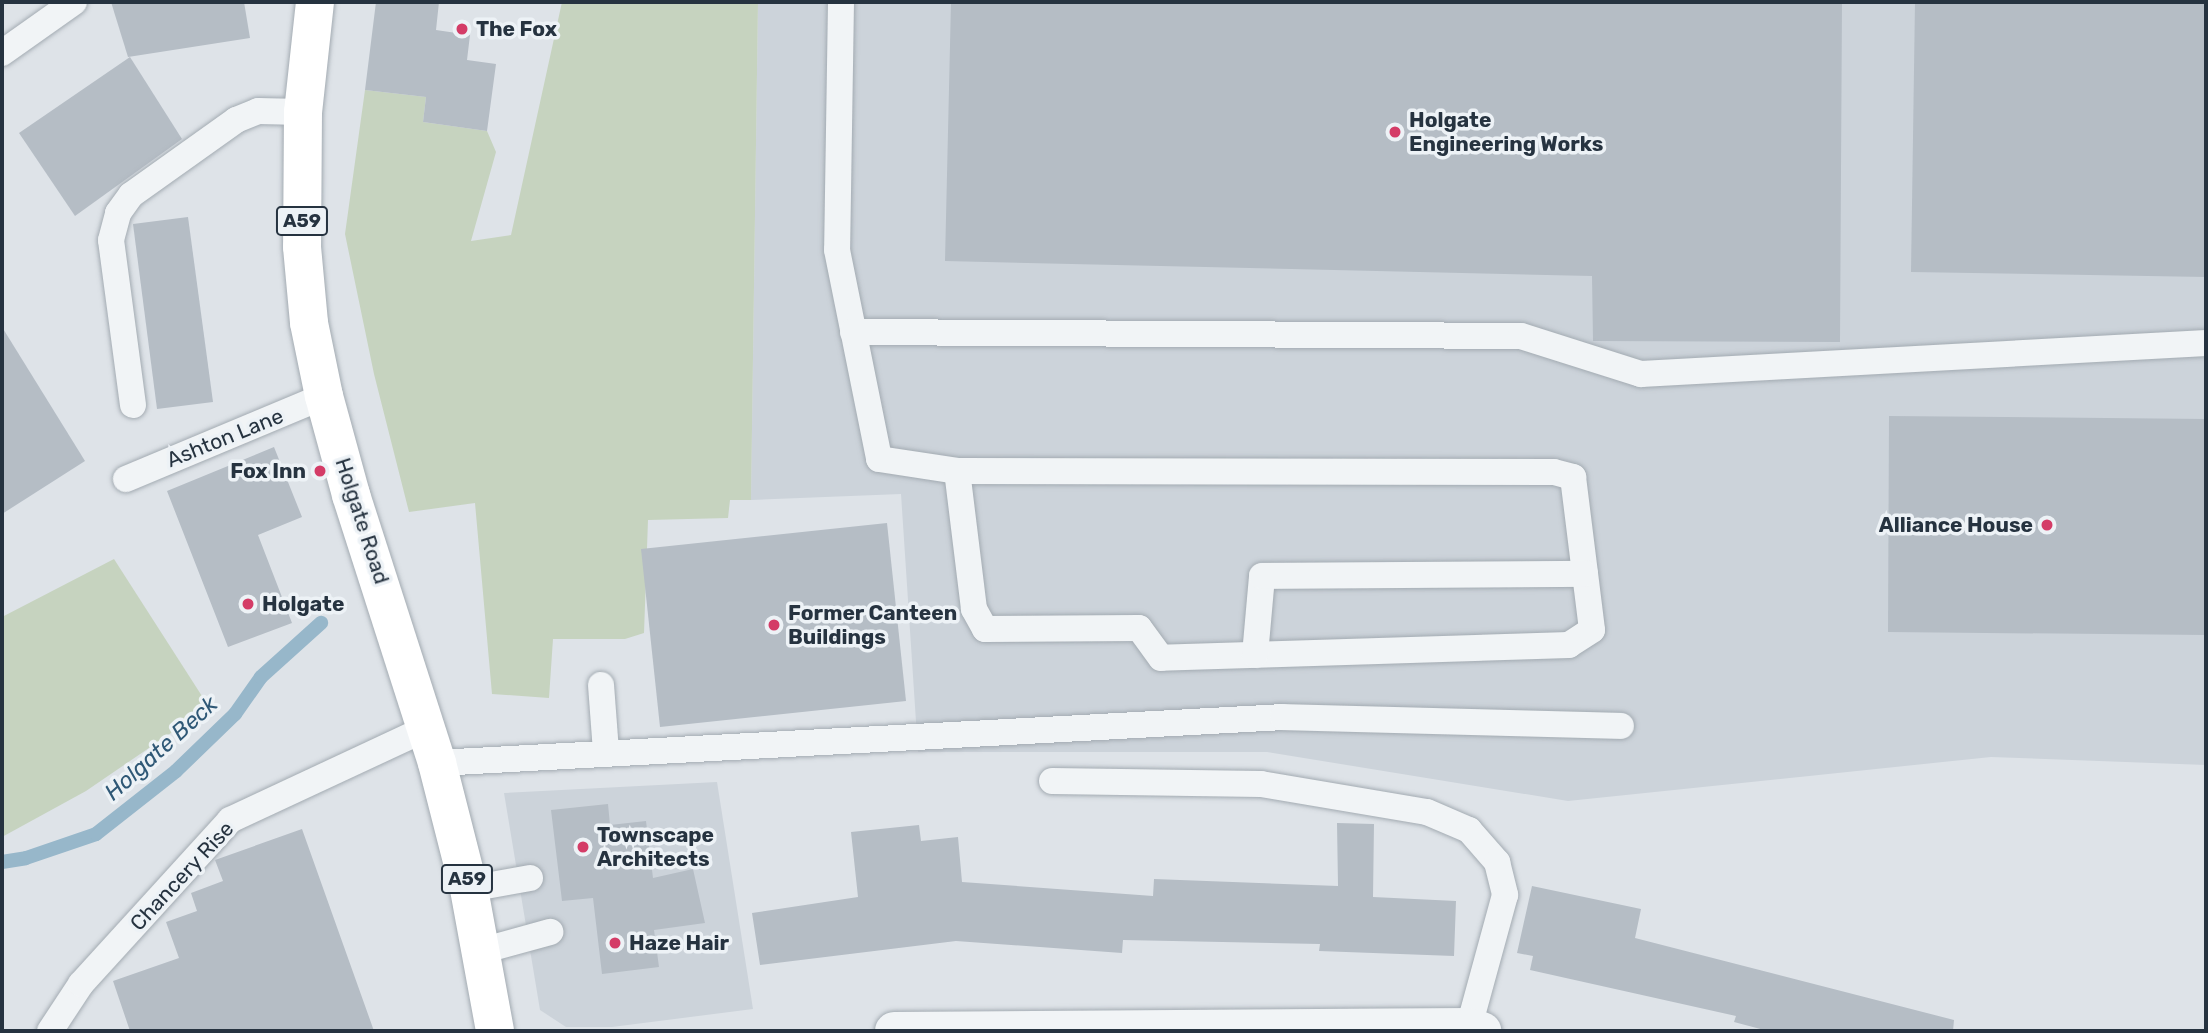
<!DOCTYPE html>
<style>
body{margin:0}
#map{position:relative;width:2208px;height:1033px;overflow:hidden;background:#dee3e8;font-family:Rubik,sans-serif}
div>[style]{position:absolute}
.built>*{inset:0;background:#ccd3da}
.green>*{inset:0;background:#c6d3bf}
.stream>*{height:14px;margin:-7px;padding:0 7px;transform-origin:7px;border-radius:7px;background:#97b7ca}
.building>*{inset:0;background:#b5bdc5}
.roads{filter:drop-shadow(0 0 2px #a3abb2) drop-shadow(0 0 2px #a3abb2)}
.lane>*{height:26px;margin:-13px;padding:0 13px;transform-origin:13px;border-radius:13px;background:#f1f4f6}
.street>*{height:38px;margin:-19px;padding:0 19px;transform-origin:19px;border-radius:19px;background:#f1f4f6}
.primary>*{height:38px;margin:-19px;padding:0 19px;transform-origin:19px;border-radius:19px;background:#fff}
.dots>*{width:19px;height:19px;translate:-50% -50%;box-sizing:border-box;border:4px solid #edf2f6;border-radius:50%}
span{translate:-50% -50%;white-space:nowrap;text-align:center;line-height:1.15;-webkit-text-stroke:7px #edf2f6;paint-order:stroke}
.shield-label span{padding:2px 5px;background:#edf2f6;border:2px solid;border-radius:5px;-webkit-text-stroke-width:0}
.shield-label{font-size:19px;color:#263340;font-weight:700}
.poi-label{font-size:21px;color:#263340;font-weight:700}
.left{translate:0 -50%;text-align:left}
.right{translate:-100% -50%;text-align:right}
.street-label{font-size:21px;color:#263340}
.water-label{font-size:23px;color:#2f5876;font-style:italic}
.frame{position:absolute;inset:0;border:4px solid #263340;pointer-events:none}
</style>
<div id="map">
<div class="built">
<div style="clip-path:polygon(758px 2px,2206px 2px,2206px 765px,1991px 757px,1568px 801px,1267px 752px,918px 752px,901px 494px,751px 500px)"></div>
<div style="clip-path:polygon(717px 782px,753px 1009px,612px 1027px,566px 1027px,540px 1010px,504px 793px)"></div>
</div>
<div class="green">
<div style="clip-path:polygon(562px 2px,758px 2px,751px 500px,730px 500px,728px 518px,648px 520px,644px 633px,625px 639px,553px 639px,549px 698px,492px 694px,475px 503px,409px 512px,374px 374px,345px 234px,365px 90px,426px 97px,423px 122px,487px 131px,496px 152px,471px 241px,511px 235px)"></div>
<div style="clip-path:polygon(114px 559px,209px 707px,86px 791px,2px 837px,2px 617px)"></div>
</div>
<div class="stream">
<div style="left:2px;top:862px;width:24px;rotate:-9deg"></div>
<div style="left:26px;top:858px;width:74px;rotate:-18.9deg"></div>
<div style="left:96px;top:834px;width:102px;rotate:-38.2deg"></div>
<div style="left:176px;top:771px;width:82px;rotate:-44deg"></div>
<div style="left:235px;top:714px;width:45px;rotate:-54.9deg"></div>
<div style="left:261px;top:677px;width:81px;rotate:-42deg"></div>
</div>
<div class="building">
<div style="clip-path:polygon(111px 2px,244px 2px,250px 38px,128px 57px)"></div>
<div style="clip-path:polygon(376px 2px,439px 2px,436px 30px,470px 35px,467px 60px,496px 64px,487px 131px,423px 122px,426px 97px,365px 90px)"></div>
<div style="clip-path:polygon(951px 2px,1842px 2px,1840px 342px,1593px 341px,1592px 276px,945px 261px)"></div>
<div style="clip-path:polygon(1915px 2px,2206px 2px,2206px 277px,1911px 272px)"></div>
<div style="clip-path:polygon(130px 57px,182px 139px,75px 216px,19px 133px)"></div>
<div style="clip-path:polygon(188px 217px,213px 402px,157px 409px,133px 224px)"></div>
<div style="clip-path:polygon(2px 327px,85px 461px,2px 514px)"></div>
<div style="clip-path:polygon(1889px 416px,2206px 419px,2206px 635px,1888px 632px)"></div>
<div style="clip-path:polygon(274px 447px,302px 517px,258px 535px,292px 623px,228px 647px,167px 491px)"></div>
<div style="clip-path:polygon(887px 523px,906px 701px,660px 727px,641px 549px)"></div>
<div style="clip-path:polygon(608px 804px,610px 825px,646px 821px,653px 878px,693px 869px,705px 923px,654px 930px,659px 967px,602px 974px,593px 898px,562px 901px,551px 810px)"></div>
<div style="clip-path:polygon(1337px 823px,1374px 824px,1373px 897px,1456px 901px,1454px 956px,1319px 951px,1320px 944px,1123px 940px,1122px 953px,956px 941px,760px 965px,752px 913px,858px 897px,851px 832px,919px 825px,921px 841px,958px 837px,962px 882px,1153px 896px,1154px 879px,1338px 886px)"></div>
<div style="clip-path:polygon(302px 829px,374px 1031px,130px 1031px,113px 981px,179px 958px,166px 922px,197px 911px,191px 893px,223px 881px,215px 860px)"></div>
<div style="clip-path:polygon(1532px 886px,1641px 909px,1635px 938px,1954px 1020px,1953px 1031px,1768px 1031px,1734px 1022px,1736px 1016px,1530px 970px,1533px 956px,1517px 953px)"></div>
</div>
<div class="roads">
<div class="lane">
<div style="left:841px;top:2px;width:248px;rotate:90.9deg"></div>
<div style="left:837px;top:250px;width:213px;rotate:78.6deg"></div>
<div style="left:879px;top:459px;width:79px;rotate:8.7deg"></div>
<div style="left:957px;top:471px;width:597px;rotate:0.1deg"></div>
<div style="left:1554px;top:472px;width:20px;rotate:15deg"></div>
<div style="left:1573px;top:477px;width:154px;rotate:82.9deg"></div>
<div style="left:1592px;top:630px;width:27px;rotate:147deg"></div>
<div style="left:1569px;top:645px;width:408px;rotate:178.2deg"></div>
<div style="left:1161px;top:658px;width:37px;rotate:-126deg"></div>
<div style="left:1139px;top:628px;width:154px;rotate:179.6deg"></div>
<div style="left:985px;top:629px;width:23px;rotate:-119deg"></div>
<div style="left:974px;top:609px;width:139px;rotate:-97deg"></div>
<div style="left:2px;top:53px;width:88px;rotate:-35.3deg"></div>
<div style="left:853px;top:332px;width:668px;rotate:0.34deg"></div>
<div style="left:1521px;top:336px;width:126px;rotate:17.6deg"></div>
<div style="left:1641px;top:374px;width:566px;rotate:-3.14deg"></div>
<div style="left:133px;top:405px;width:166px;rotate:-97.6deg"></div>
<div style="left:111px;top:240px;width:28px;rotate:-75deg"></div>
<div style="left:118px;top:213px;width:22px;rotate:-54deg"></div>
<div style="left:131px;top:195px;width:129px;rotate:-35.5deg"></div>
<div style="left:236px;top:120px;width:24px;rotate:-22deg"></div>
<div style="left:258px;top:111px;width:45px;rotate:1.3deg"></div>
<div style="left:126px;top:479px;width:215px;rotate:-22.7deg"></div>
<div style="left:1255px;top:655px;width:79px;rotate:-84.9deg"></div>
<div style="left:1262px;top:576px;width:323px;rotate:-0.4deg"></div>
<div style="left:601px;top:685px;width:67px;rotate:85.7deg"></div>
<div style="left:437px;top:763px;width:847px;rotate:-3.11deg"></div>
<div style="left:1283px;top:717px;width:338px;rotate:1.5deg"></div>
<div style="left:1052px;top:781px;width:209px;rotate:0.8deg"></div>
<div style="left:1261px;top:784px;width:168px;rotate:9.6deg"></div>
<div style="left:1427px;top:812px;width:46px;rotate:23.2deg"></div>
<div style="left:1469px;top:830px;width:43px;rotate:48.8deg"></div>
<div style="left:1497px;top:862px;width:34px;rotate:76deg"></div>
<div style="left:1505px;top:895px;width:137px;rotate:105.3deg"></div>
<div style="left:469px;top:889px;width:62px;rotate:-10.2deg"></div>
<div style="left:481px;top:951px;width:72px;rotate:-15.4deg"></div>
<div style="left:50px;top:1031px;width:56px;rotate:-56.6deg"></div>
<div style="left:81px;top:984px;width:222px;rotate:-47.7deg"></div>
<div style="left:230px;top:820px;width:215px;rotate:-25deg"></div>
</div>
<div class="street">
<div style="left:894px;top:1031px;width:575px;rotate:-0.4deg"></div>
<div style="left:1469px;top:1027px;width:14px;rotate:17deg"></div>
</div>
<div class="primary">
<div style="left:315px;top:2px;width:111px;rotate:96.2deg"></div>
<div style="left:303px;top:112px;width:135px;rotate:90.4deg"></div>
<div style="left:302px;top:247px;width:76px;rotate:84.7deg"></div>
<div style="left:309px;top:323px;width:75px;rotate:78.4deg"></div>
<div style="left:324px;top:396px;width:103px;rotate:74.7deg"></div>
<div style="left:351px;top:495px;width:281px;rotate:72.2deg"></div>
<div style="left:437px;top:763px;width:130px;rotate:75.7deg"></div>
<div style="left:469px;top:889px;width:144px;rotate:79.6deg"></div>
</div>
</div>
<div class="dots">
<div style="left:462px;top:29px;background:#d43c67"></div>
<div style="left:1395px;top:132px;background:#d43c67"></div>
<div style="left:320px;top:471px;background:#d43c67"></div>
<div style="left:2047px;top:525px;background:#d43c67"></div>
<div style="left:248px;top:604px;background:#d43c67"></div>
<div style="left:774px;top:625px;background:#d43c67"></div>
<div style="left:583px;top:847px;background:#d43c67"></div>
<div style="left:615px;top:943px;background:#d43c67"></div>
</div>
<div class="shield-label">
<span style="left:302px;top:221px">A59</span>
<span style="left:467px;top:879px">A59</span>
</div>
<div class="poi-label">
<span class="left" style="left:476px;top:29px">The Fox</span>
<span class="left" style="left:1409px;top:132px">Holgate<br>Engineering Works</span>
<span class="right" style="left:306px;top:471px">Fox Inn</span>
<span class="right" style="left:2033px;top:525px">Alliance House</span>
<span class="left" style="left:262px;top:604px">Holgate</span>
<span class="left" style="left:788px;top:625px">Former Canteen<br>Buildings</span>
<span class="left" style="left:597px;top:847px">Townscape<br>Architects</span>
<span class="left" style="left:629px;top:943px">Haze Hair</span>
</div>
<div class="street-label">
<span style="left:225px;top:438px;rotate:-22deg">Ashton Lane</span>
<span style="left:362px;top:521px;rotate:72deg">Holgate Road</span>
<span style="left:182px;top:876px;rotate:-47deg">Chancery Rise</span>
</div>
<div class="water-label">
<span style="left:161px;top:748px;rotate:-42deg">Holgate Beck</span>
</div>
<div class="frame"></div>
</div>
